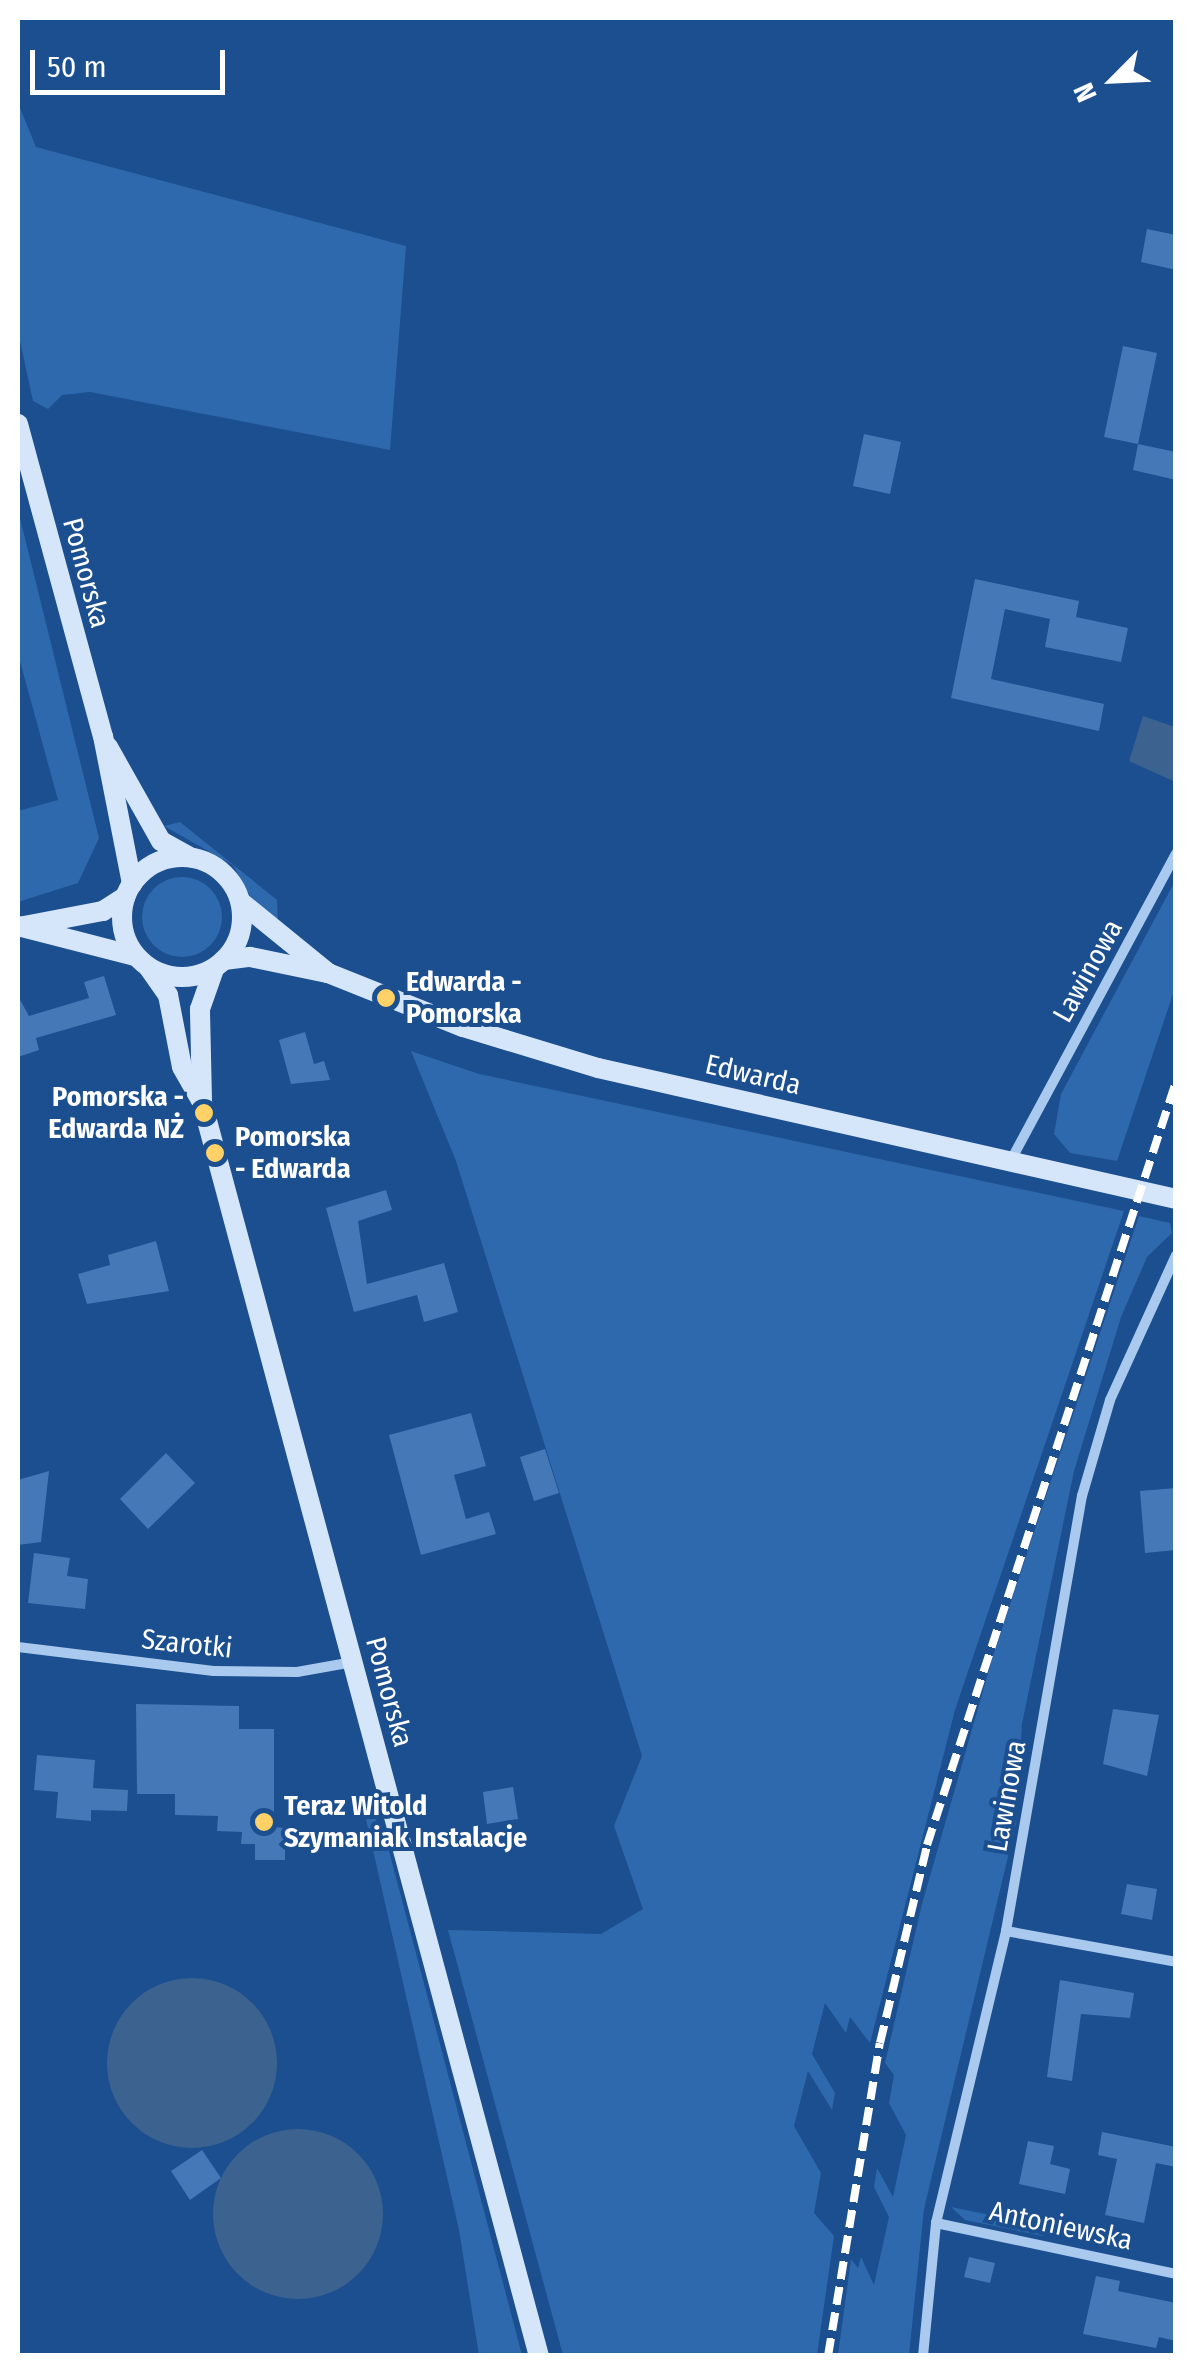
<!DOCTYPE html>
<meta charset="utf-8">
<style>
body{margin:0}
#map{position:relative;width:1193px;height:2373px;overflow:hidden;background:#1b4f8f;font-family:"Fira Sans Condensed",sans-serif}
div>[style]{position:absolute}
.green>*{inset:0;background:#2e69ad}
.round{border-radius:50%}
.water>*{inset:0;background:#3c6290}
.building>*{inset:0;background:#4478b7}
.street>*{height:10px;margin:-5px;padding:0 5px;transform-origin:5px;border-radius:5px;background:#a9c9ee}
.secondary>*{height:20px;margin:-10px;padding:0 10px;transform-origin:10px;border-radius:10px;background:#d6e6fa}
.secondary>.ring{margin:-10px;padding:0;box-sizing:content-box;background:none;border:20px solid #d6e6fa;border-radius:50%}
.rail>*{height:8px;margin-top:-4px;transform-origin:0;background:repeating-linear-gradient(90deg,#fff 0 18px,transparent 0 26px)}
.dots>*{width:28px;height:28px;translate:-50% -50%;box-sizing:border-box;border:5px solid #1b4f8f;border-radius:50%}
span{translate:-50% -50%;white-space:nowrap;text-align:center;line-height:1.15;-webkit-text-stroke:8px #1b4f8f;paint-order:stroke}
.street-label{font-size:28px;color:#fff}
.poi-label{font-size:28px;color:#fff;font-weight:700}
.left{translate:0 -50%;text-align:left}
.right{translate:-100% -50%;text-align:right}
.frame{position:absolute;inset:0;border:20px solid #fff;pointer-events:none}
.north{position:absolute;left:1063px;top:30px;width:100px;height:100px;-webkit-text-stroke:8px #1b4f8f;paint-order:stroke;rotate:246deg;font-size:28px;font-weight:700;line-height:40px;text-align:center;color:#fff}
.north::after{content:'';display:block;margin:auto;width:35px;height:45px;background:#fff;clip-path:polygon(50% 0,100% 100%,50% 72%,0 100%)}
.scale{position:absolute;left:30px;top:50px;width:195px;height:45px;box-sizing:border-box;border:5px solid #fff;border-top:0;padding-left:12px;font-size:30px;line-height:35px;white-space:nowrap;color:#fff;-webkit-text-stroke:8px #1b4f8f;paint-order:stroke}
</style>
<div id="map">
<div class="green">
<div style="clip-path:polygon(18px 103px,36px 147px,406px 246px,390px 450px,90px 392px,62px 395px,48px 409px,33px 401px,18px 332px)"></div>
<div style="clip-path:polygon(18px 510px,99px 838px,78px 883px,18px 902px,18px 811px,58px 800px,18px 654px)"></div>
<div style="clip-path:polygon(180px 822px,277px 900px,278px 925px,255px 905px,233px 865px,164px 826px)"></div>
<div class="round" style="left:142px;top:877px;width:80px;height:80px"></div>
<div style="clip-path:polygon(1175px 881px,1175px 988px,1117px 1161px,1070px 1153px,1054px 1134px,1061px 1094px)"></div>
<div style="clip-path:polygon(411px 1051px,479px 1074px,1124px 1211px,955px 1710px,870px 2043px,850px 2017px,846px 2033px,825px 2003px,812px 2054px,835px 2093px,832px 2110px,808px 2071px,794px 2126px,821px 2173px,814px 2213px,834px 2236px,817px 2355px,563px 2355px,448px 1930px,601px 1934px,643px 1909px,614px 1826px,642px 1756px,456px 1161px)"></div>
<div style="clip-path:polygon(1139px 1216px,1170px 1223px,1172px 1233px,1147px 1257px,1121px 1317px,1074px 1471px,1022px 1724px,1016px 1823px,924px 2209px,909px 2355px,838px 2355px,851px 2259px,858px 2268px,861px 2257px,874px 2285px,889px 2217px,874px 2187px,877px 2168px,893px 2197px,906px 2135px,889px 2103px,894px 2075px,885px 2063px,922px 1904px,993px 1656px)"></div>
<div style="clip-path:polygon(361px 1797px,384px 1832px,522px 2355px,479px 2355px,459px 2230px)"></div>
<div style="clip-path:polygon(951px 2207px,1045px 2226px,1043px 2236px,965px 2220px)"></div>
</div>
<div class="water">
<div style="clip-path:polygon(1143px 716px,1175px 727px,1173px 781px,1129px 761px)"></div>
<div class="round" style="left:107px;top:1978px;width:170px;height:170px"></div>
<div class="round" style="left:213px;top:2129px;width:170px;height:170px"></div>
</div>
<div class="building">
<div style="clip-path:polygon(1147px 229px,1176px 235px,1176px 270px,1141px 262px)"></div>
<div style="clip-path:polygon(1123px 346px,1157px 353px,1138px 444px,1104px 437px)"></div>
<div style="clip-path:polygon(864px 434px,901px 442px,890px 494px,853px 486px)"></div>
<div style="clip-path:polygon(1138px 444px,1176px 452px,1176px 480px,1133px 470px)"></div>
<div style="clip-path:polygon(975px 579px,1079px 601px,1076px 617px,1128px 628px,1121px 662px,1045px 647px,1050px 619px,1005px 609px,991px 679px,1104px 704px,1099px 731px,951px 698px)"></div>
<div style="clip-path:polygon(104px 976px,116px 1015px,36px 1038px,39px 1050px,18px 1057px,18px 996px,29px 1016px,89px 998px,84px 982px)"></div>
<div style="clip-path:polygon(305px 1032px,314px 1064px,324px 1061px,330px 1080px,291px 1084px,279px 1040px)"></div>
<div style="clip-path:polygon(386px 1190px,392px 1210px,358px 1221px,367px 1284px,444px 1263px,458px 1312px,424px 1322px,417px 1295px,354px 1312px,326px 1208px)"></div>
<div style="clip-path:polygon(156px 1241px,169px 1291px,87px 1304px,78px 1274px,110px 1265px,108px 1255px)"></div>
<div style="clip-path:polygon(471px 1413px,486px 1466px,454px 1475px,466px 1519px,489px 1512px,496px 1534px,421px 1555px,389px 1435px)"></div>
<div style="clip-path:polygon(545px 1449px,559px 1493px,534px 1501px,520px 1457px)"></div>
<div style="clip-path:polygon(166px 1453px,195px 1483px,148px 1529px,120px 1499px)"></div>
<div style="clip-path:polygon(49px 1471px,41px 1542px,18px 1545px,18px 1480px)"></div>
<div style="clip-path:polygon(1176px 1488px,1176px 1550px,1145px 1553px,1140px 1491px)"></div>
<div style="clip-path:polygon(34px 1553px,70px 1558px,67px 1576px,88px 1579px,85px 1609px,28px 1603px)"></div>
<div style="clip-path:polygon(136px 1704px,239px 1706px,239px 1729px,274px 1729px,274px 1827px,285px 1828px,285px 1860px,255px 1860px,255px 1844px,241px 1844px,242px 1832px,217px 1831px,218px 1816px,175px 1815px,175px 1794px,137px 1794px)"></div>
<div style="clip-path:polygon(1113px 1709px,1159px 1715px,1147px 1776px,1103px 1764px)"></div>
<div style="clip-path:polygon(37px 1755px,95px 1760px,93px 1788px,128px 1790px,127px 1811px,91px 1810px,91px 1821px,56px 1818px,58px 1792px,34px 1790px)"></div>
<div style="clip-path:polygon(513px 1787px,518px 1819px,487px 1824px,483px 1792px)"></div>
<div style="clip-path:polygon(1127px 1884px,1157px 1889px,1152px 1920px,1121px 1914px)"></div>
<div style="clip-path:polygon(1060px 1980px,1134px 1993px,1130px 2018px,1081px 2014px,1072px 2081px,1047px 2077px)"></div>
<div style="clip-path:polygon(1102px 2132px,1176px 2147px,1176px 2167px,1156px 2163px,1144px 2223px,1105px 2215px,1117px 2159px,1098px 2155px)"></div>
<div style="clip-path:polygon(1028px 2141px,1054px 2146px,1050px 2164px,1070px 2169px,1065px 2194px,1019px 2184px)"></div>
<div style="clip-path:polygon(202px 2150px,221px 2178px,190px 2200px,171px 2171px)"></div>
<div style="clip-path:polygon(969px 2257px,995px 2263px,990px 2283px,964px 2277px)"></div>
<div style="clip-path:polygon(1096px 2276px,1120px 2281px,1118px 2291px,1176px 2303px,1176px 2341px,1159px 2337px,1156px 2348px,1083px 2334px)"></div>
</div>
<div class="street">
<div style="left:1011px;top:1160px;width:348px;rotate:-61.7deg"></div>
<div style="left:18px;top:1647px;width:197px;rotate:7deg"></div>
<div style="left:214px;top:1671px;width:83px;rotate:0.7deg"></div>
<div style="left:297px;top:1672px;width:57px;rotate:-10.1deg"></div>
<div style="left:1006px;top:1931px;width:173px;rotate:10.3deg"></div>
<div style="left:936px;top:2223px;width:245px;rotate:12deg"></div>
<div style="left:923px;top:2356px;width:134px;rotate:-84.4deg"></div>
<div style="left:936px;top:2223px;width:300px;rotate:-76.5deg"></div>
<div style="left:1006px;top:1931px;width:442px;rotate:-80.1deg"></div>
<div style="left:1082px;top:1496px;width:100px;rotate:-73.7deg"></div>
<div style="left:1110px;top:1400px;width:159px;rotate:-65.5deg"></div>
</div>
<div class="secondary">
<div style="left:18px;top:424px;width:323px;rotate:74.8deg"></div>
<div style="left:103px;top:736px;width:151px;rotate:78.9deg"></div>
<div style="left:108px;top:747px;width:108px;rotate:60.6deg"></div>
<div style="left:161px;top:841px;width:33px;rotate:29deg"></div>
<div class="ring" style="left:122px;top:857px;width:100px;height:100px"></div>
<div style="left:242px;top:903px;width:111px;rotate:39.1deg"></div>
<div style="left:18px;top:926px;width:121px;rotate:14.4deg"></div>
<div style="left:24px;top:926px;width:80px;rotate:-10.8deg"></div>
<div style="left:103px;top:911px;width:27px;rotate:-33deg"></div>
<div style="left:224px;top:960px;width:26px;rotate:-7deg"></div>
<div style="left:250px;top:957px;width:80px;rotate:11.6deg"></div>
<div style="left:328px;top:973px;width:145px;rotate:21.8deg"></div>
<div style="left:463px;top:1027px;width:141px;rotate:16.9deg"></div>
<div style="left:598px;top:1068px;width:593px;rotate:12.77deg"></div>
<div style="left:149px;top:968px;width:33px;rotate:55deg"></div>
<div style="left:168px;top:995px;width:73px;rotate:79deg"></div>
<div style="left:182px;top:1067px;width:40px;rotate:60.3deg"></div>
<div style="left:202px;top:1102px;width:1298px;rotate:74.96deg"></div>
<div style="left:202px;top:1100px;width:91px;rotate:-91.3deg"></div>
<div style="left:200px;top:1009px;width:42px;rotate:-70.7deg"></div>
</div>
<div class="rail">
<div style="left:828px;top:2356px;width:317px;rotate:-80.6deg"></div>
<div style="left:880px;top:2043px;width:204px;rotate:-76.6deg"></div>
<div style="left:927px;top:1845px;width:803px;rotate:-71.93deg"></div>
</div>
<div class="dots">
<div style="left:386px;top:998px;background:#ffd166"></div>
<div style="left:204px;top:1113px;background:#ffd166"></div>
<div style="left:215px;top:1153px;background:#ffd166"></div>
<div style="left:264px;top:1822px;background:#ffd166"></div>
</div>
<div class="street-label">
<span style="left:86px;top:573px;rotate:75deg">Pomorska</span>
<span style="left:1088px;top:971px;rotate:-61deg">Lawinowa</span>
<span style="left:753px;top:1075px;rotate:13deg">Edwarda</span>
<span style="left:187px;top:1644px;rotate:6deg">Szarotki</span>
<span style="left:389px;top:1692px;rotate:75deg">Pomorska</span>
<span style="left:1007px;top:1796px;rotate:-80deg">Lawinowa</span>
<span style="left:1061px;top:2226px;rotate:12deg">Antoniewska</span>
</div>
<div class="poi-label">
<span class="left" style="left:406px;top:998px">Edwarda -<br>Pomorska</span>
<span class="right" style="left:184px;top:1113px">Pomorska -<br>Edwarda NŻ</span>
<span class="left" style="left:235px;top:1153px">Pomorska<br>- Edwarda</span>
<span class="left" style="left:284px;top:1822px">Teraz Witold<br>Szymaniak Instalacje</span>
</div>
<div class="frame"></div>
<div class="north">N</div>
<div class="scale">50 m</div>
</div>
